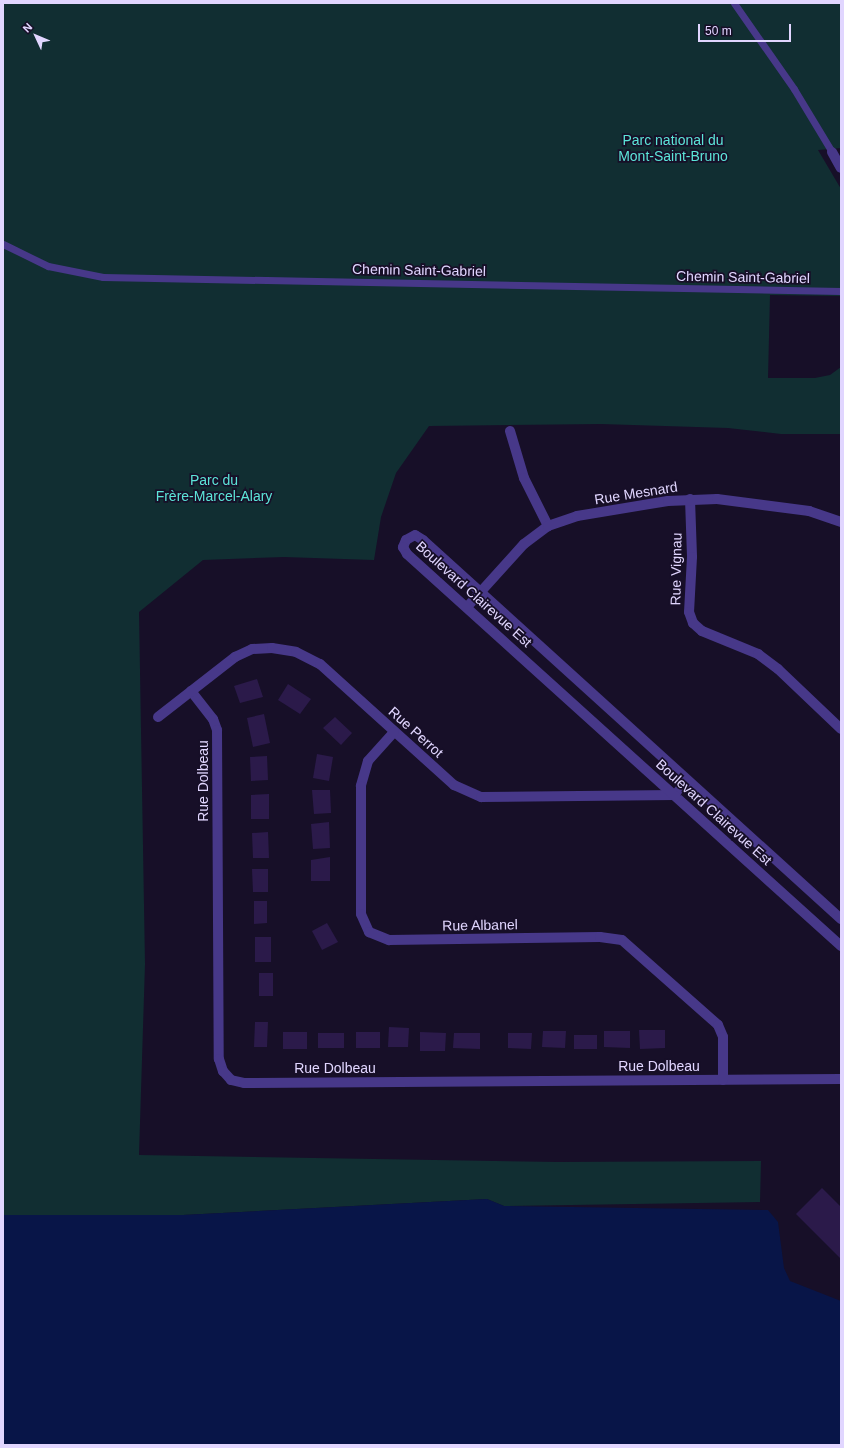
<!DOCTYPE html>
<meta charset="utf-8">
<style>
body{margin:0}
#map{position:relative;width:844px;height:1448px;overflow:hidden;background:#170f28;font-family:Helvetica,sans-serif}
div>[style]{position:absolute}
.green>*{inset:0;background:#112e32}
.water>*{inset:0;background:#081548}
.building>*{inset:0;background:#2b1a4a}
.service>*{height:7px;margin:-3.5px;padding:0 3.5px;transform-origin:3.5px;border-radius:3.5px;background:#473889}
.minor>*{height:10px;margin:-5px;padding:0 5px;transform-origin:5px;border-radius:5px;background:#473889}
.tertiary>*{height:10px;margin:-5px;padding:0 5px;transform-origin:5px;border-radius:5px;background:#473889}
span{translate:-50% -50%;white-space:nowrap;text-align:center;line-height:1.15;-webkit-text-stroke:3.5px #170f28;paint-order:stroke}
.park-label{font-size:14px;color:#5ce5d8}
.street-label{font-size:14px;color:#e1d6ff}
.frame{position:absolute;inset:0;border:4px solid #e1d6ff;pointer-events:none}
.north{position:absolute;left:16px;top:16px;width:40px;height:40px;-webkit-text-stroke:3px #170f28;paint-order:stroke;rotate:314deg;font-size:11px;font-weight:700;line-height:16px;text-align:center;color:#e1d6ff}
.north::after{content:'';display:block;margin:auto;width:14px;height:18px;background:#e1d6ff;clip-path:polygon(50% 0,100% 100%,50% 72%,0 100%)}
.scale{position:absolute;left:698px;top:24px;width:93px;height:18px;box-sizing:border-box;border:2px solid #e1d6ff;border-top:0;padding-left:5px;font-size:12px;line-height:14px;white-space:nowrap;color:#e1d6ff;-webkit-text-stroke:3px #170f28;paint-order:stroke}
</style>
<div id="map">
<div class="green">
<div style="clip-path:polygon(3px 3px,841px 3px,841px 148px,818px 150px,841px 189px,841px 296px,770px 295px,768px 378px,815px 378px,830px 375px,841px 367px,841px 434px,781px 434px,728px 428px,601px 424px,429px 426px,396px 473px,381px 517px,374px 560px,284px 557px,203px 560px,139px 612px,145px 964px,139px 1155px,558px 1162px,761px 1161px,760px 1202px,504px 1206px,487px 1199px,183px 1215px,3px 1215px)"></div>
</div>
<div class="water">
<div style="clip-path:polygon(487px 1199px,504px 1206px,768px 1210px,778px 1222px,784px 1268px,790px 1281px,841px 1301px,841px 1445px,3px 1445px,3px 1215px,183px 1215px)"></div>
</div>
<div class="building">
<div style="clip-path:polygon(257px 679px,263px 697px,240px 703px,234px 686px)"></div>
<div style="clip-path:polygon(288px 684px,311px 699px,300px 714px,278px 700px)"></div>
<div style="clip-path:polygon(264px 714px,270px 743px,253px 747px,247px 718px)"></div>
<div style="clip-path:polygon(335px 717px,352px 733px,341px 745px,323px 728px)"></div>
<div style="clip-path:polygon(317px 754px,333px 757px,329px 781px,313px 778px)"></div>
<div style="clip-path:polygon(267px 756px,268px 780px,251px 781px,250px 757px)"></div>
<div style="clip-path:polygon(312px 790px,330px 790px,331px 813px,314px 814px)"></div>
<div style="clip-path:polygon(269px 794px,269px 819px,251px 819px,251px 795px)"></div>
<div style="clip-path:polygon(329px 822px,330px 848px,313px 849px,311px 824px)"></div>
<div style="clip-path:polygon(268px 832px,269px 858px,253px 858px,252px 833px)"></div>
<div style="clip-path:polygon(330px 857px,330px 881px,311px 881px,311px 860px)"></div>
<div style="clip-path:polygon(252px 869px,268px 869px,268px 892px,253px 892px)"></div>
<div style="clip-path:polygon(254px 901px,267px 901px,267px 923px,254px 924px)"></div>
<div style="clip-path:polygon(327px 923px,338px 942px,322px 950px,312px 931px)"></div>
<div style="clip-path:polygon(255px 937px,271px 937px,271px 962px,255px 962px)"></div>
<div style="clip-path:polygon(259px 973px,273px 973px,273px 996px,259px 996px)"></div>
<div style="clip-path:polygon(255px 1022px,268px 1022px,267px 1047px,254px 1047px)"></div>
<div style="clip-path:polygon(389px 1027px,409px 1028px,408px 1047px,388px 1047px)"></div>
<div style="clip-path:polygon(639px 1030px,665px 1030px,665px 1048px,640px 1049px)"></div>
<div style="clip-path:polygon(543px 1031px,566px 1031px,565px 1048px,542px 1047px)"></div>
<div style="clip-path:polygon(604px 1031px,630px 1031px,630px 1048px,604px 1047px)"></div>
<div style="clip-path:polygon(283px 1032px,307px 1032px,307px 1049px,283px 1049px)"></div>
<div style="clip-path:polygon(356px 1032px,380px 1032px,380px 1048px,356px 1048px)"></div>
<div style="clip-path:polygon(420px 1032px,446px 1033px,445px 1051px,420px 1051px)"></div>
<div style="clip-path:polygon(318px 1033px,344px 1033px,344px 1048px,318px 1048px)"></div>
<div style="clip-path:polygon(454px 1033px,480px 1033px,480px 1049px,453px 1048px)"></div>
<div style="clip-path:polygon(508px 1033px,532px 1033px,531px 1049px,508px 1048px)"></div>
<div style="clip-path:polygon(574px 1035px,597px 1035px,597px 1049px,574px 1049px)"></div>
<div style="clip-path:polygon(822px 1188px,841px 1207px,841px 1259px,796px 1214px)"></div>
</div>
<div class="service">
<div style="left:734px;top:3px;width:105px;rotate:55.1deg"></div>
<div style="left:794px;top:89px;width:74px;rotate:58.9deg"></div>
<div style="left:3px;top:244px;width:50px;rotate:26.1deg"></div>
<div style="left:48px;top:266px;width:56px;rotate:11.3deg"></div>
<div style="left:103px;top:277px;width:738px;rotate:1.09deg"></div>
</div>
<div class="minor">
<div style="left:832px;top:152px;width:18px;rotate:61deg"></div>
<div style="left:510px;top:431px;width:49px;rotate:73.4deg"></div>
<div style="left:524px;top:478px;width:54px;rotate:63.4deg"></div>
<div style="left:690px;top:499px;width:58px;rotate:88deg"></div>
<div style="left:692px;top:557px;width:55px;rotate:93.1deg"></div>
<div style="left:689px;top:612px;width:12px;rotate:70deg"></div>
<div style="left:693px;top:623px;width:12px;rotate:42deg"></div>
<div style="left:702px;top:631px;width:61px;rotate:22.3deg"></div>
<div style="left:758px;top:654px;width:25px;rotate:37deg"></div>
<div style="left:778px;top:669px;width:87px;rotate:43.6deg"></div>
<div style="left:467px;top:607px;width:85px;rotate:-47.9deg"></div>
<div style="left:524px;top:544px;width:30px;rotate:-37deg"></div>
<div style="left:548px;top:526px;width:31px;rotate:-19deg"></div>
<div style="left:577px;top:516px;width:92px;rotate:-9.4deg"></div>
<div style="left:668px;top:501px;width:49px;rotate:-2.3deg"></div>
<div style="left:717px;top:499px;width:93px;rotate:7.4deg"></div>
<div style="left:809px;top:511px;width:34px;rotate:19deg"></div>
<div style="left:191px;top:691px;width:36px;rotate:52deg"></div>
<div style="left:213px;top:719px;width:12px;rotate:70deg"></div>
<div style="left:217px;top:730px;width:329px;rotate:89.7deg"></div>
<div style="left:219px;top:1059px;width:13px;rotate:72deg"></div>
<div style="left:223px;top:1071px;width:12px;rotate:48deg"></div>
<div style="left:231px;top:1080px;width:13px;rotate:13deg"></div>
<div style="left:244px;top:1083px;width:597px;rotate:-0.38deg"></div>
<div style="left:158px;top:717px;width:98px;rotate:-37.9deg"></div>
<div style="left:235px;top:657px;width:19px;rotate:-25deg"></div>
<div style="left:252px;top:649px;width:20px;rotate:-3deg"></div>
<div style="left:272px;top:648px;width:24px;rotate:9deg"></div>
<div style="left:296px;top:652px;width:27px;rotate:27deg"></div>
<div style="left:320px;top:664px;width:181px;rotate:42.1deg"></div>
<div style="left:454px;top:785px;width:30px;rotate:24deg"></div>
<div style="left:481px;top:797px;width:194px;rotate:-0.6deg"></div>
<div style="left:675px;top:795px;width:18px;rotate:-49deg"></div>
<div style="left:394px;top:732px;width:39px;rotate:132deg"></div>
<div style="left:368px;top:761px;width:26px;rotate:106deg"></div>
<div style="left:361px;top:786px;width:128px;rotate:90deg"></div>
<div style="left:361px;top:914px;width:20px;rotate:66deg"></div>
<div style="left:369px;top:932px;width:22px;rotate:22deg"></div>
<div style="left:389px;top:940px;width:211px;rotate:-0.8deg"></div>
<div style="left:600px;top:937px;width:22px;rotate:8deg"></div>
<div style="left:622px;top:940px;width:128px;rotate:41.5deg"></div>
<div style="left:718px;top:1025px;width:13px;rotate:67deg"></div>
<div style="left:723px;top:1037px;width:43px;rotate:90deg"></div>
</div>
<div class="tertiary">
<div style="left:841px;top:919px;width:564px;rotate:-137.8deg"></div>
<div style="left:423px;top:540px;width:9px;rotate:-148deg"></div>
<div style="left:415px;top:535px;width:10px;rotate:151deg"></div>
<div style="left:406px;top:540px;width:8px;rotate:113deg"></div>
<div style="left:403px;top:547px;width:8px;rotate:60deg"></div>
<div style="left:407px;top:554px;width:585px;rotate:42.09deg"></div>
</div>
<div class="park-label">
<span style="left:673px;top:148px">Parc national du<br>Mont-Saint-Bruno</span>
<span style="left:214px;top:488px">Parc du<br>Frère-Marcel-Alary</span>
</div>
<div class="street-label">
<span style="left:419px;top:270px;rotate:1deg">Chemin Saint-Gabriel</span>
<span style="left:743px;top:277px;rotate:1deg">Chemin Saint-Gabriel</span>
<span style="left:636px;top:493px;rotate:-9deg">Rue Mesnard</span>
<span style="left:676px;top:569px;rotate:-89deg">Rue Vignau</span>
<span style="left:474px;top:594px;rotate:42deg">Boulevard Clairevue Est</span>
<span style="left:416px;top:732px;rotate:42deg">Rue Perrot</span>
<span style="left:203px;top:781px;rotate:-90deg">Rue Dolbeau</span>
<span style="left:714px;top:812px;rotate:42deg">Boulevard Clairevue Est</span>
<span style="left:480px;top:925px;rotate:-1deg">Rue Albanel</span>
<span style="left:659px;top:1066px">Rue Dolbeau</span>
<span style="left:335px;top:1068px">Rue Dolbeau</span>
</div>
<div class="frame"></div>
<div class="north">N</div>
<div class="scale">50 m</div>
</div>
